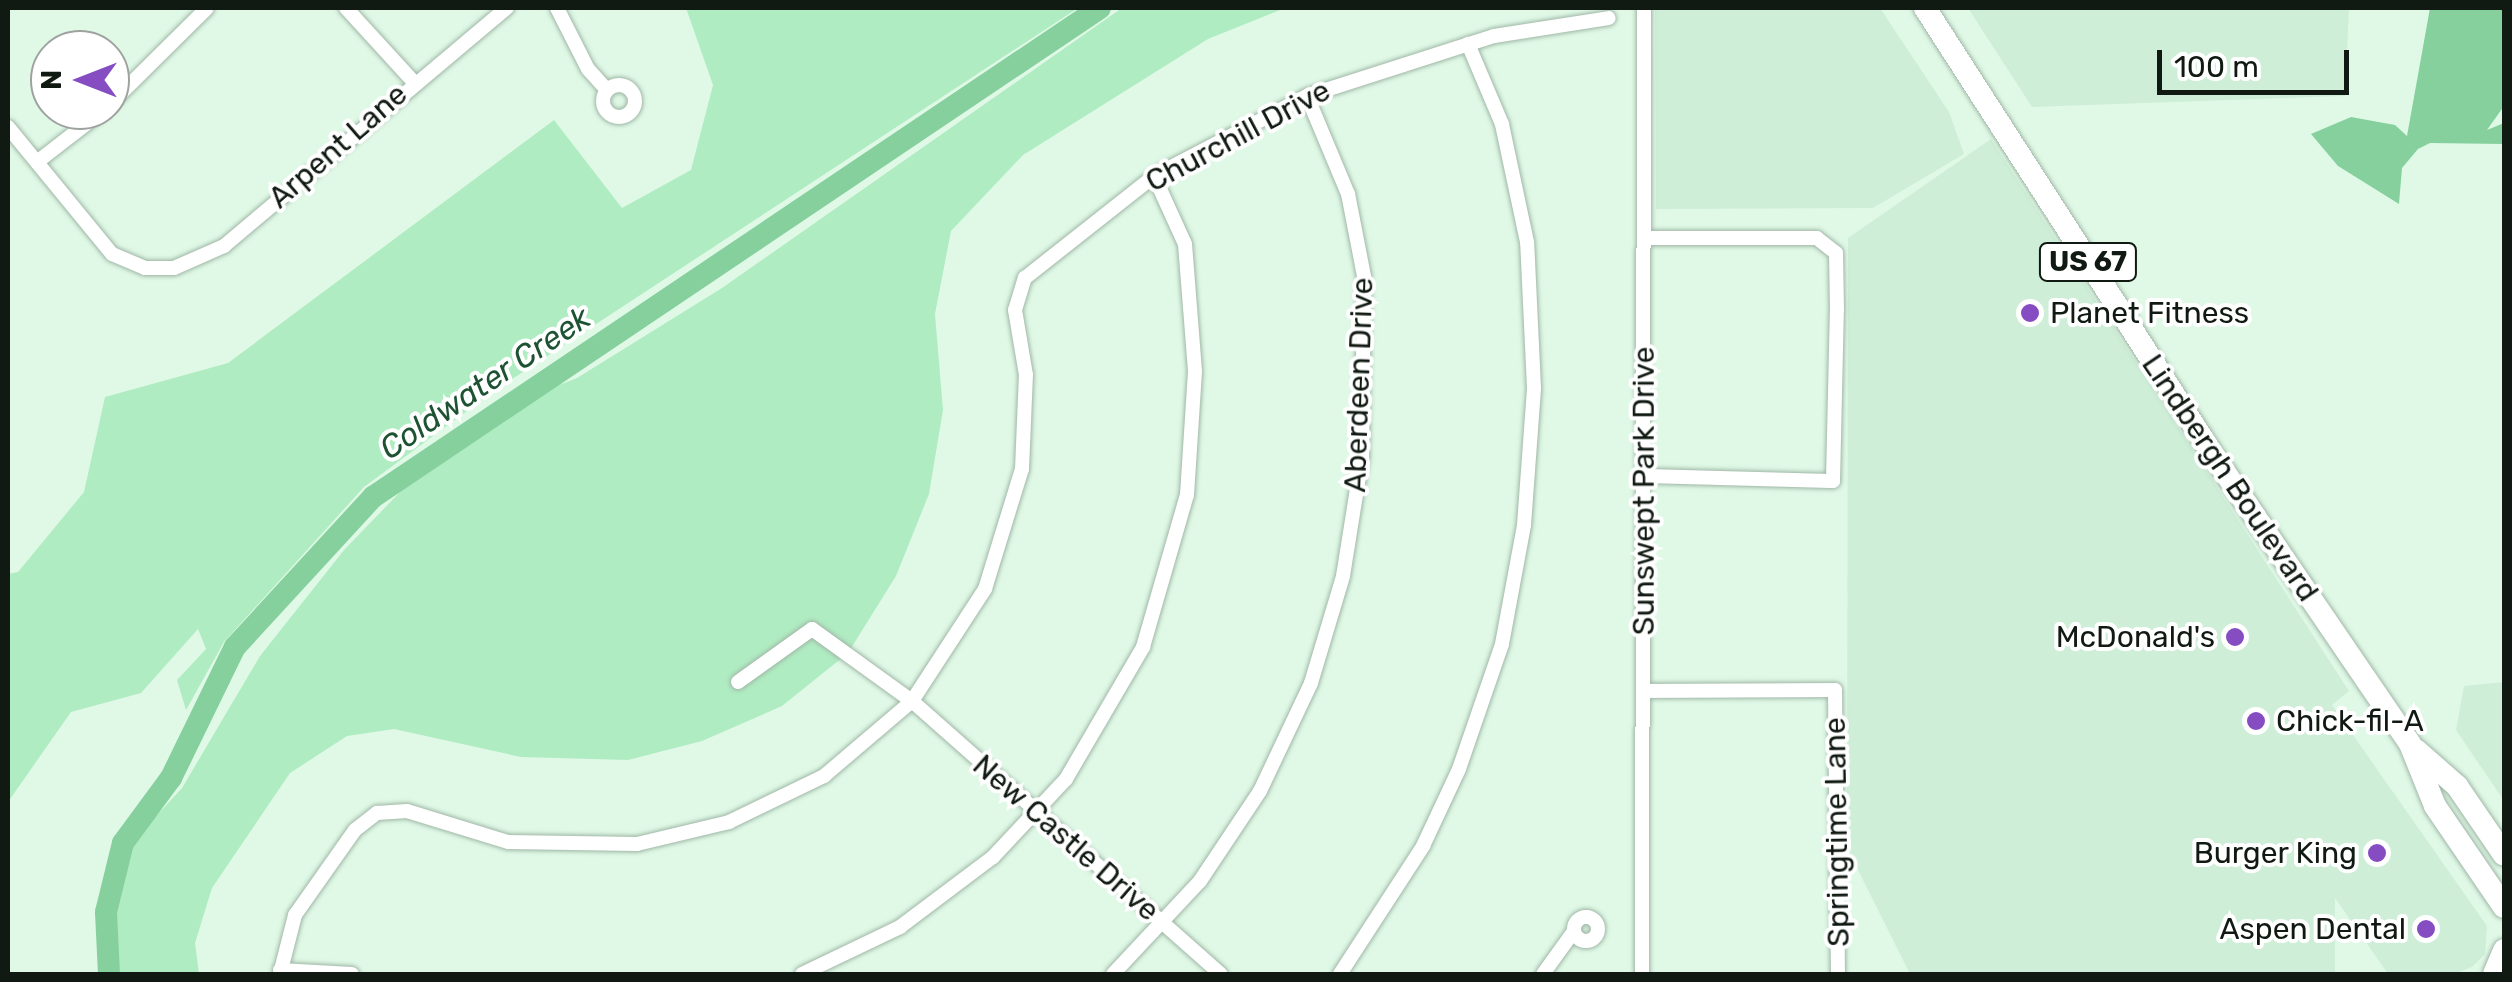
<!DOCTYPE html>
<style>
body{margin:0}
#map{position:relative;width:2512px;height:982px;overflow:hidden;background:#e0f9e7;font-family:Rubik,sans-serif}
div>[style]{position:absolute}
.built>*{inset:0;background:#ceeed7}
.green>*{inset:0;background:#b0ecc2}
.water>*{inset:0;background:#85d09d}
.river>*{height:22px;margin:-11px;padding:0 11px;transform-origin:11px;border-radius:11px;background:#85d09d}
.roads{filter:drop-shadow(0 0 2px #a0b7a6) drop-shadow(0 0 2px #a0b7a6)}
.street>*{height:14px;margin:-7px;padding:0 7px;transform-origin:7px;border-radius:7px;background:#fff}
.street>.ring{margin:-7px;padding:0;box-sizing:content-box;background:none;border:14px solid #fff;border-radius:50%}
.primary>*{height:22px;margin:-11px;padding:0 11px;transform-origin:11px;border-radius:11px;background:#fff}
.dots>*{width:28px;height:28px;translate:-50% -50%;box-sizing:border-box;border:5px solid #fff;border-radius:50%}
span{translate:-50% -50%;white-space:nowrap;text-align:center;line-height:1.15;-webkit-text-stroke:8px #fff;paint-order:stroke}
.shield-label span{padding:2px 8px;background:#fff;border:2px solid;border-radius:8px;-webkit-text-stroke-width:0}
.shield-label{font-size:28px;color:#101912;font-weight:700}
.street-label{font-size:30px;color:#101912}
.poi-label{font-size:30px;color:#101912}
.left{translate:0 -50%;text-align:left}
.right{translate:-100% -50%;text-align:right}
.water-label{font-size:32px;color:#1d5332;font-style:italic}
.frame{position:absolute;inset:0;border:10px solid #101912;pointer-events:none}
.north{position:absolute;left:30px;top:30px;width:100px;height:100px;box-sizing:border-box;background:#fff;border:2px solid #9fa3a0;border-radius:50%;rotate:270deg;font-size:28px;font-weight:700;line-height:40px;text-align:center;color:#101912}
.north::after{content:'';display:block;margin:auto;width:35px;height:45px;background:#864cc2;clip-path:polygon(50% 0,100% 100%,50% 72%,0 100%)}
.scale{position:absolute;left:2157px;top:50px;width:192px;height:45px;box-sizing:border-box;border:5px solid #101912;border-top:0;padding-left:12px;font-size:30px;line-height:35px;white-space:nowrap;color:#101912;-webkit-text-stroke:8px #fff;paint-order:stroke}
</style>
<div id="map">
<div class="built">
<div style="clip-path:polygon(1655px 8px,1880px 8px,1949px 112px,1964px 154px,1873px 208px,1656px 209px)"></div>
<div style="clip-path:polygon(1968px 8px,2349px 8px,2345px 96px,2032px 107px)"></div>
<div style="clip-path:polygon(1991px 139px,2349px 691px,2332px 705px,2487px 926px,2485px 954px,2472px 967px,2454px 974px,2388px 974px,2335px 898px,2335px 974px,1910px 974px,1847px 848px,1848px 238px)"></div>
<div style="clip-path:polygon(2504px 682px,2504px 801px,2456px 730px,2464px 686px)"></div>
</div>
<div class="green">
<div style="clip-path:polygon(686px 8px,1078px 8px,494px 391px,364px 487px,224px 642px,186px 710px,177px 680px,206px 649px,198px 629px,141px 693px,71px 712px,8px 802px,8px 574px,18px 572px,84px 492px,105px 397px,228px 363px,554px 120px,622px 208px,691px 170px,713px 85px)"></div>
<div style="clip-path:polygon(1122px 8px,1285px 8px,1208px 39px,1023px 155px,951px 231px,935px 314px,943px 410px,929px 494px,896px 576px,848px 653px,782px 706px,702px 741px,628px 760px,521px 757px,394px 729px,347px 736px,290px 773px,212px 888px,195px 943px,199px 974px,113px 974px,108px 934px,114px 892px,133px 841px,182px 788px,260px 656px,344px 550px,401px 491px,539px 393px,577px 378px,722px 288px)"></div>
</div>
<div class="water">
<div style="clip-path:polygon(2430px 8px,2504px 8px,2504px 106px,2487px 130px,2504px 123px,2504px 144px,2430px 143px,2418px 149px,2402px 168px,2399px 204px,2338px 166px,2311px 134px,2351px 117px,2395px 125px,2407px 136px)"></div>
</div>
<div class="river">
<div style="left:109px;top:974px;width:62px;rotate:-92.8deg"></div>
<div style="left:106px;top:912px;width:71px;rotate:-76.2deg"></div>
<div style="left:123px;top:843px;width:81px;rotate:-53.6deg"></div>
<div style="left:171px;top:778px;width:146px;rotate:-64deg"></div>
<div style="left:235px;top:647px;width:204px;rotate:-47.4deg"></div>
<div style="left:373px;top:497px;width:876px;rotate:-33.93deg"></div>
</div>
<div class="roads">
<div class="street">
<div style="left:346px;top:8px;width:99px;rotate:47.5deg"></div>
<div style="left:557px;top:8px;width:68px;rotate:63.1deg"></div>
<div style="left:588px;top:69px;width:28px;rotate:48deg"></div>
<div class="ring" style="left:603px;top:85px;width:18px;height:18px"></div>
<div style="left:110px;top:104px;width:136px;rotate:-44.7deg"></div>
<div style="left:8px;top:127px;width:164px;rotate:50.7deg"></div>
<div style="left:112px;top:254px;width:36px;rotate:23deg"></div>
<div style="left:145px;top:268px;width:29px"></div>
<div style="left:174px;top:268px;width:55px;rotate:-23.7deg"></div>
<div style="left:224px;top:246px;width:370px;rotate:-40.1deg"></div>
<div style="left:37px;top:162px;width:85px;rotate:-37.8deg"></div>
<div style="left:1644px;top:476px;width:189px;rotate:1.5deg"></div>
<div style="left:1833px;top:481px;width:171px;rotate:-88.7deg"></div>
<div style="left:1837px;top:310px;width:57px;rotate:-91deg"></div>
<div style="left:1836px;top:253px;width:24px;rotate:-142deg"></div>
<div style="left:1817px;top:238px;width:173px;rotate:180deg"></div>
<div style="left:738px;top:682px;width:91px;rotate:-35.6deg"></div>
<div style="left:812px;top:629px;width:123px;rotate:35.8deg"></div>
<div style="left:912px;top:701px;width:412px;rotate:41.5deg"></div>
<div style="left:1644px;top:691px;width:191px;rotate:-0.3deg"></div>
<div style="left:1835px;top:690px;width:284px;rotate:89.4deg"></div>
<div class="ring" style="left:1574px;top:917px;width:10px;height:10px"></div>
<div style="left:280px;top:970px;width:72px;rotate:3.2deg"></div>
<div style="left:280px;top:974px;width:61px;rotate:-75.7deg"></div>
<div style="left:295px;top:915px;width:104px;rotate:-54.8deg"></div>
<div style="left:355px;top:830px;width:28px;rotate:-38deg"></div>
<div style="left:377px;top:813px;width:30px;rotate:-4deg"></div>
<div style="left:407px;top:811px;width:106px;rotate:17.1deg"></div>
<div style="left:508px;top:842px;width:129px;rotate:0.9deg"></div>
<div style="left:637px;top:844px;width:95px;rotate:-13.4deg"></div>
<div style="left:729px;top:822px;width:106px;rotate:-25.8deg"></div>
<div style="left:824px;top:776px;width:116px;rotate:-40.4deg"></div>
<div style="left:912px;top:701px;width:134px;rotate:-56.9deg"></div>
<div style="left:985px;top:589px;width:126px;rotate:-72.9deg"></div>
<div style="left:1022px;top:469px;width:94px;rotate:-87.6deg"></div>
<div style="left:1026px;top:375px;width:66px;rotate:-99.6deg"></div>
<div style="left:1015px;top:310px;width:34px;rotate:-73deg"></div>
<div style="left:1025px;top:278px;width:164px;rotate:-38.3deg"></div>
<div style="left:1154px;top:176px;width:173px;rotate:-27.6deg"></div>
<div style="left:1307px;top:96px;width:196px;rotate:-17.8deg"></div>
<div style="left:1494px;top:36px;width:116px;rotate:-8.9deg"></div>
<div style="left:802px;top:974px;width:109px;rotate:-25.6deg"></div>
<div style="left:900px;top:927px;width:116px;rotate:-37deg"></div>
<div style="left:993px;top:857px;width:107px;rotate:-46.9deg"></div>
<div style="left:1066px;top:779px;width:153px;rotate:-59.7deg"></div>
<div style="left:1143px;top:647px;width:158px;rotate:-73.9deg"></div>
<div style="left:1187px;top:495px;width:124px;rotate:-86.3deg"></div>
<div style="left:1195px;top:371px;width:127px;rotate:-94.5deg"></div>
<div style="left:1185px;top:244px;width:75px;rotate:-114.5deg"></div>
<div style="left:1113px;top:974px;width:127px;rotate:-46.9deg"></div>
<div style="left:1200px;top:881px;width:108px;rotate:-56.3deg"></div>
<div style="left:1260px;top:791px;width:119px;rotate:-64.7deg"></div>
<div style="left:1311px;top:683px;width:112px;rotate:-73.3deg"></div>
<div style="left:1343px;top:576px;width:121px;rotate:-80.9deg"></div>
<div style="left:1362px;top:457px;width:181px;rotate:-89.4deg"></div>
<div style="left:1364px;top:276px;width:84px;rotate:-101deg"></div>
<div style="left:1348px;top:194px;width:106px;rotate:-112.7deg"></div>
<div style="left:1340px;top:974px;width:153px;rotate:-57deg"></div>
<div style="left:1423px;top:846px;width:85px;rotate:-64.9deg"></div>
<div style="left:1459px;top:769px;width:132px;rotate:-71deg"></div>
<div style="left:1502px;top:644px;width:121px;rotate:-79.5deg"></div>
<div style="left:1524px;top:525px;width:137px;rotate:-85.8deg"></div>
<div style="left:1534px;top:388px;width:146px;rotate:-92.7deg"></div>
<div style="left:1527px;top:242px;width:121px;rotate:-102deg"></div>
<div style="left:1502px;top:124px;width:87px;rotate:-113deg"></div>
<div style="left:1543px;top:974px;width:53px;rotate:-54.2deg"></div>
<div style="left:1642px;top:974px;width:966px;rotate:-89.88deg"></div>
</div>
<div class="primary">
<div style="left:1925px;top:8px;width:528px;rotate:57.21deg"></div>
<div style="left:2211px;top:452px;width:353px;rotate:55.7deg"></div>
<div style="left:2410px;top:744px;width:67px;rotate:68deg"></div>
<div style="left:2435px;top:806px;width:122px;rotate:55.7deg"></div>
<div style="left:2416px;top:750px;width:55px;rotate:41.3deg"></div>
<div style="left:2457px;top:786px;width:83px;rotate:55.7deg"></div>
<div style="left:2494px;top:974px;width:26px;rotate:-67deg"></div>
</div>
</div>
<div class="dots">
<div style="left:2030px;top:313px;background:#864cc2"></div>
<div style="left:2235px;top:637px;background:#864cc2"></div>
<div style="left:2256px;top:721px;background:#864cc2"></div>
<div style="left:2377px;top:853px;background:#864cc2"></div>
<div style="left:2426px;top:929px;background:#864cc2"></div>
</div>
<div class="shield-label">
<span style="left:2088px;top:262px">US 67</span>
</div>
<div class="street-label">
<span style="left:1238px;top:136px;rotate:-28deg">Churchill Drive</span>
<span style="left:338px;top:146px;rotate:-41deg">Arpent Lane</span>
<span style="left:1359px;top:385px;rotate:-88deg">Aberdeen Drive</span>
<span style="left:2230px;top:478px;rotate:56deg">Lindbergh Boulevard</span>
<span style="left:1644px;top:491px;rotate:-90deg">Sunswept Park Drive</span>
<span style="left:1837px;top:832px;rotate:-91deg">Springtime Lane</span>
<span style="left:1066px;top:838px;rotate:41deg">New Castle Drive</span>
</div>
<div class="poi-label">
<span class="left" style="left:2050px;top:313px">Planet Fitness</span>
<span class="right" style="left:2215px;top:637px">McDonald's</span>
<span class="left" style="left:2276px;top:721px">Chick-fil-A</span>
<span class="right" style="left:2357px;top:853px">Burger King</span>
<span class="right" style="left:2406px;top:929px">Aspen Dental</span>
</div>
<div class="water-label">
<span style="left:485px;top:383px;rotate:-34deg">Coldwater Creek</span>
</div>
<div class="frame"></div>
<div class="north">N</div>
<div class="scale">100 m</div>
</div>
